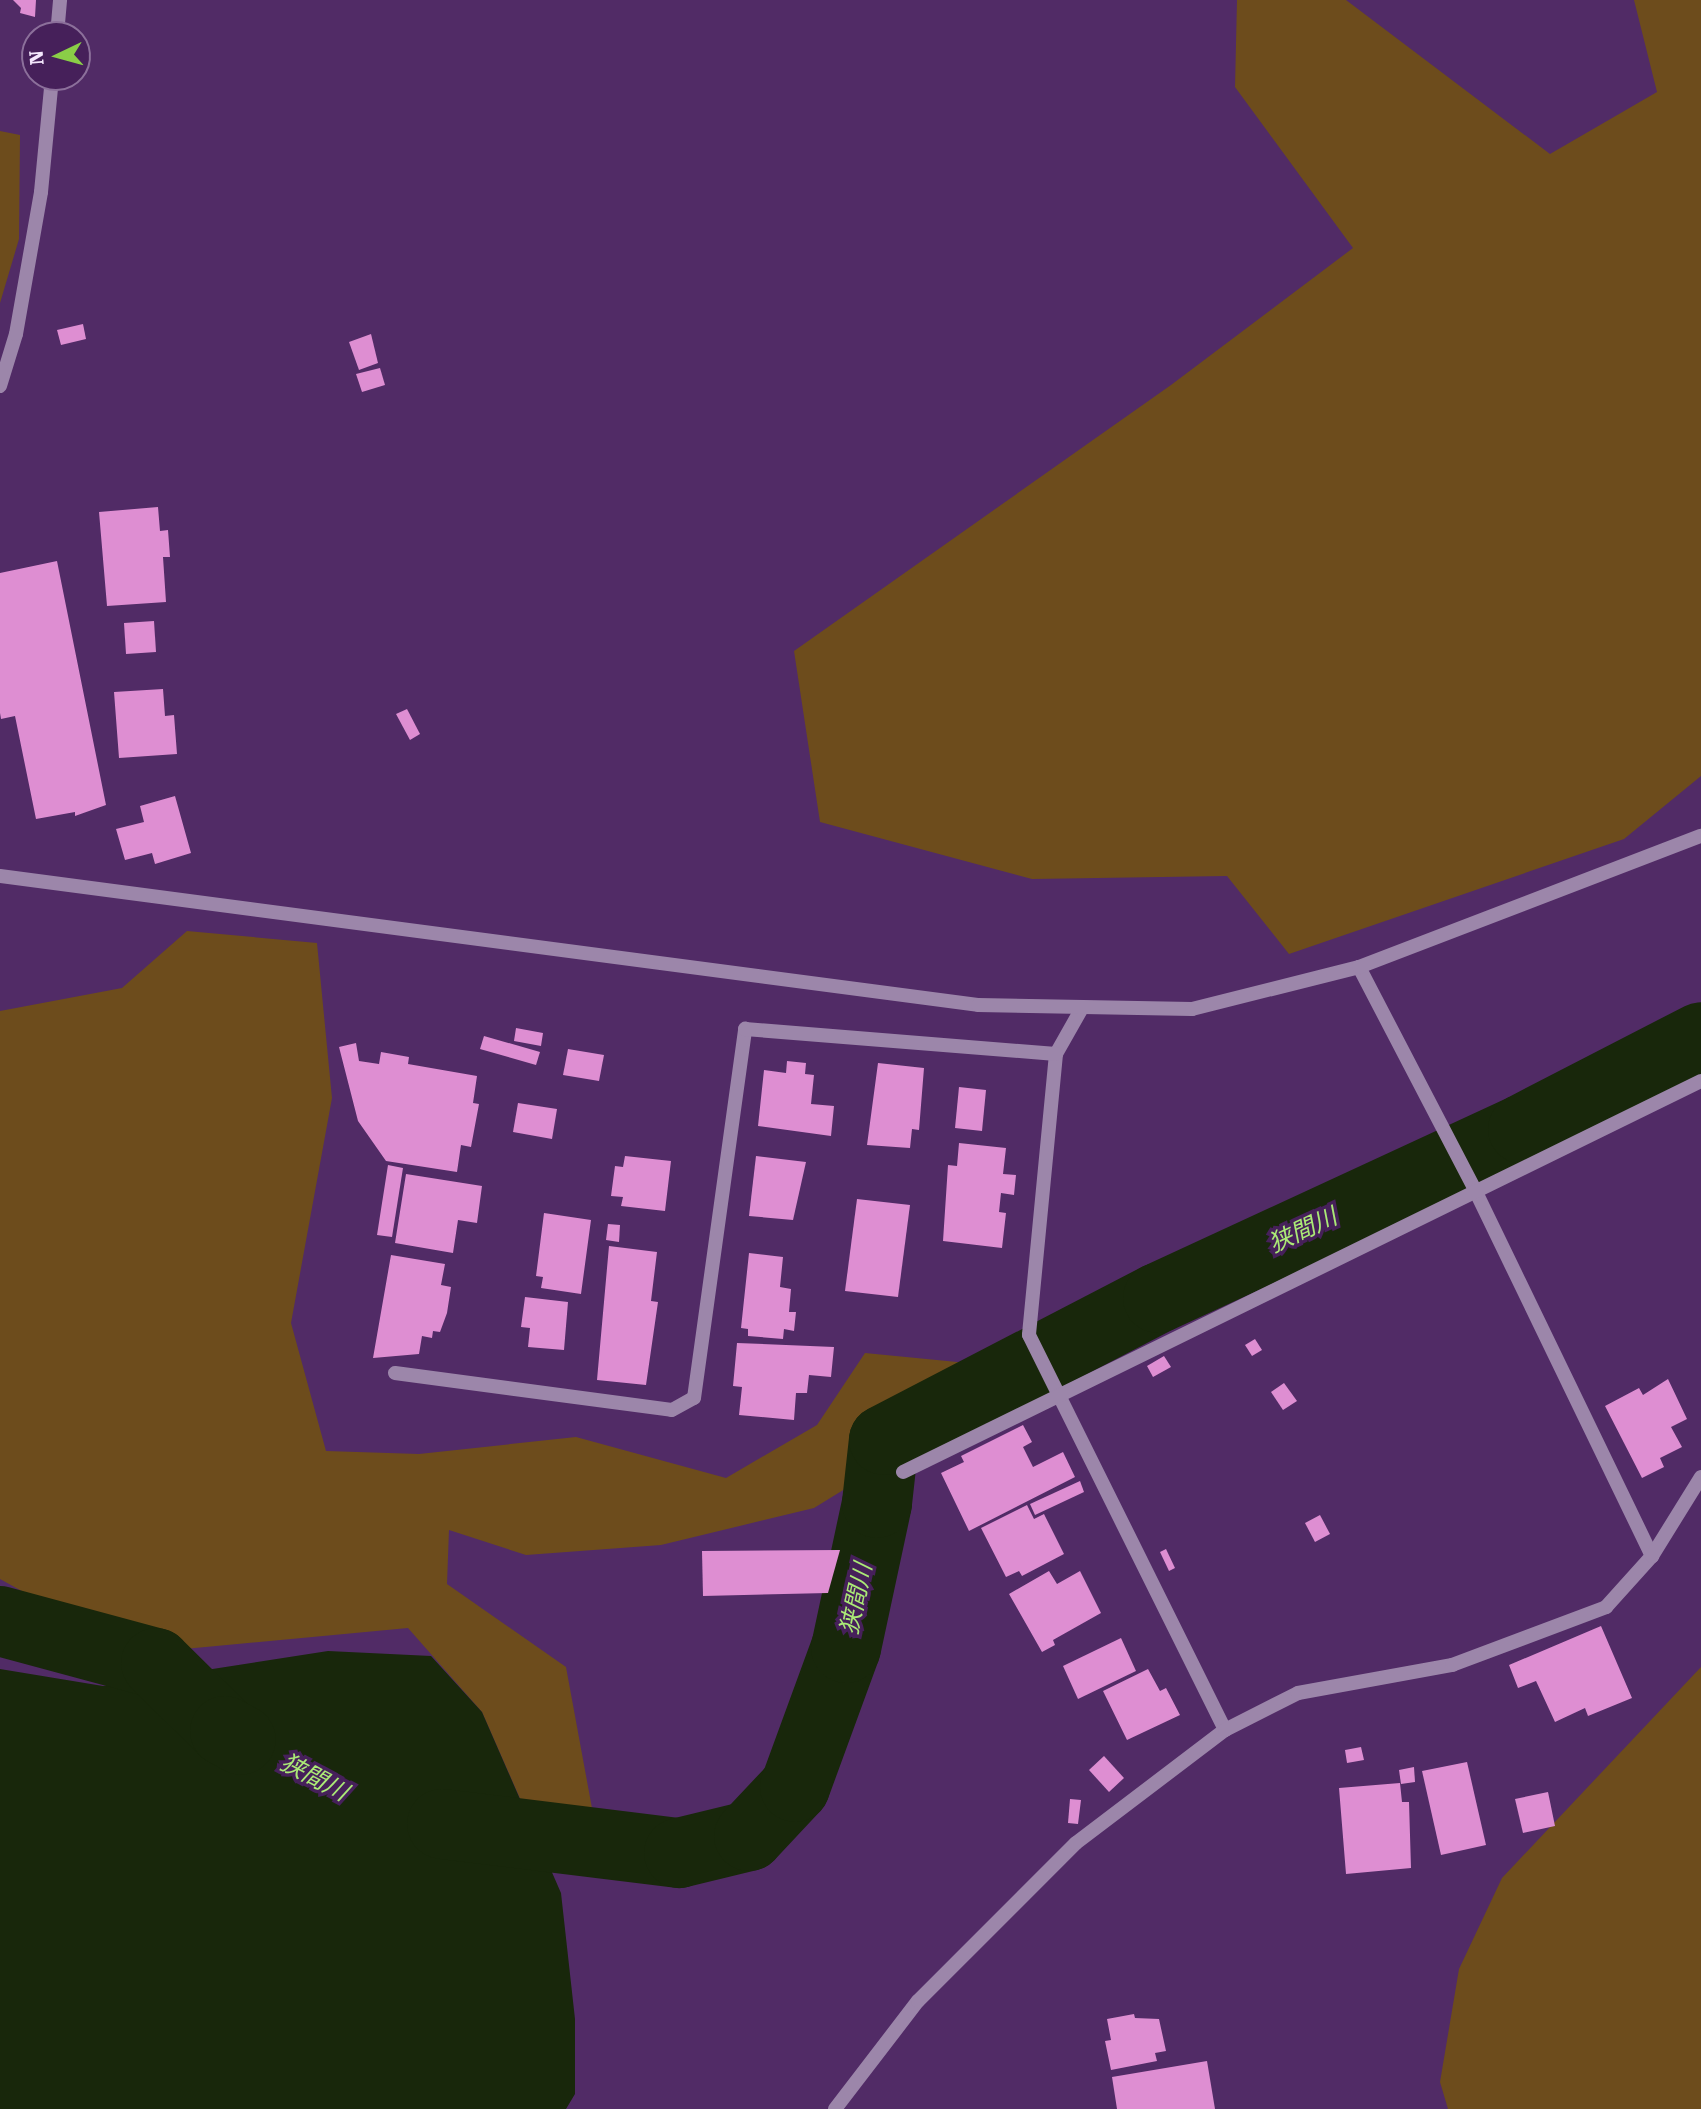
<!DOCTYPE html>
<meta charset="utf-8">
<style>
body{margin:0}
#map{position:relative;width:1701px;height:2109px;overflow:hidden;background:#512b66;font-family:"Roboto Serif","Noto Sans JP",serif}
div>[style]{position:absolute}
.green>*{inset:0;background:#6d4c1c}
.water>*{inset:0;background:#18270b}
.river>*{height:70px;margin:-35px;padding:0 35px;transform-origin:35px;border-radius:35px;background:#18270b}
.building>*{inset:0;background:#de8ed2}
.minor>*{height:14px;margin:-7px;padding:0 7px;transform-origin:7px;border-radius:7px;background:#9c86aa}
.tertiary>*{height:14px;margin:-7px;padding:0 7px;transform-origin:7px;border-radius:7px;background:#9c86aa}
span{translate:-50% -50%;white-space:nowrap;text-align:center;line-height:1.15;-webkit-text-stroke:7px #46205a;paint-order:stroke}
.water-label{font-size:24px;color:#abea76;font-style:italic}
.north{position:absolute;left:21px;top:21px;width:70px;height:70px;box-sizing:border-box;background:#46205a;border:2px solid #8c709b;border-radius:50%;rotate:265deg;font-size:19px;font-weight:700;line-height:28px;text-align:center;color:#f4e7fd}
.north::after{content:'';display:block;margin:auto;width:24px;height:32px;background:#8ace47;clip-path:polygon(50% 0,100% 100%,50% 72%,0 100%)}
</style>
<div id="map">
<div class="green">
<div style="clip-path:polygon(1237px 0,1346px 0,1550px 154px,1657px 92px,1634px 0,1701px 0,1701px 776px,1624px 839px,1289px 954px,1227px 876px,1032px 879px,820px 822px,794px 651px,1171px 385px,1353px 248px,1235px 87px)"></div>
<div style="clip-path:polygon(0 131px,20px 135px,19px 239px,0 303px)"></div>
<div style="clip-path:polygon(187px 931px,317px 943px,332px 1098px,291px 1323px,326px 1451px,419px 1454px,576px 1437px,726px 1478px,817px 1425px,865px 1353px,988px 1365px,1001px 1393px,814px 1508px,661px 1545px,526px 1555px,449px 1530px,447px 1584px,566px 1667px,594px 1819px,529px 1819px,482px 1712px,408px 1628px,163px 1651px,38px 1600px,0 1579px,0 1011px,122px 988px)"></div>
<div style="clip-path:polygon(1701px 1667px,1701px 2109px,1448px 2109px,1440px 2082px,1459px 1969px,1502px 1878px)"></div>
</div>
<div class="water">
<div style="clip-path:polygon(328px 1651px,431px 1656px,482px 1712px,561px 1893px,575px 2019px,575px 2094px,566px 2109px,0 2109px,0 1669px,103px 1686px)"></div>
</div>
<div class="river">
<div style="left:0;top:1621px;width:162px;rotate:15.1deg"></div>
<div style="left:156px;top:1663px;width:97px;rotate:44.6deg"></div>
<div style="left:225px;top:1731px;width:18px;rotate:29deg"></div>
<div style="left:442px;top:1824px;width:239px;rotate:7deg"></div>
<div style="left:679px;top:1853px;width:72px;rotate:-13.7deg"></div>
<div style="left:749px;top:1836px;width:67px;rotate:-46.8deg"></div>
<div style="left:795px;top:1787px;width:148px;rotate:-69.9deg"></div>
<div style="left:846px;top:1648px;width:148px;rotate:-77.9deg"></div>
<div style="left:877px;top:1503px;width:63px;rotate:-83.7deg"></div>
<div style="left:884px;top:1440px;width:309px;rotate:-27.4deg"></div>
<div style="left:1158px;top:1298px;width:402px;rotate:-24.8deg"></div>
<div style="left:1523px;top:1129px;width:200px;rotate:-27.3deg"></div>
</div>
<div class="building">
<div style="clip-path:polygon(13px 0,36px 0,35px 17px,20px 13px,21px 8px)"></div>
<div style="clip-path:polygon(83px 324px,86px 339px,61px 345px,57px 330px)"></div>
<div style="clip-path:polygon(371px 334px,378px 363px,359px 370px,349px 342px)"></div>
<div style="clip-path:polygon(380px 368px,385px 385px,362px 392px,356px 374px)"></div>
<div style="clip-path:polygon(158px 507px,160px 531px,168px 530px,170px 557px,163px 557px,166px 602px,107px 606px,99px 512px)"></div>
<div style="clip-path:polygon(57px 561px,106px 805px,75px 816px,75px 812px,36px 819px,15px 716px,1px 719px,0 713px,0 573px)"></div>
<div style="clip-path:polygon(154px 621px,156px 652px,126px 654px,124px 623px)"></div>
<div style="clip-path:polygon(163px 689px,165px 716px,174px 715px,177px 754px,119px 758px,114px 692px)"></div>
<div style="clip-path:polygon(407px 709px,420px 734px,410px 740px,396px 714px)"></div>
<div style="clip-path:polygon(175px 796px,191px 853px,155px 864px,152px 853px,125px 860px,116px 829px,144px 822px,140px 806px)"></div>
<div style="clip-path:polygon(516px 1028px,543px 1033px,541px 1046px,514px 1041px)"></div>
<div style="clip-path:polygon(484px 1036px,540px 1052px,536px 1065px,480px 1049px)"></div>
<div style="clip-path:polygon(356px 1043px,359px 1061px,379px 1064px,381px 1052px,409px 1057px,408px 1064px,477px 1076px,473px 1103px,479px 1104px,471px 1147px,461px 1145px,457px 1172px,386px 1161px,358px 1121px,339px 1047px)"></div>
<div style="clip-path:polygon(568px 1049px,604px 1055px,599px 1081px,563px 1075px)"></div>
<div style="clip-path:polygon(787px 1061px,806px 1063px,805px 1074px,814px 1075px,811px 1104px,834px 1106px,831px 1136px,758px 1126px,764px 1070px,786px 1073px)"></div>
<div style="clip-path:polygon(878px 1063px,924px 1068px,919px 1130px,912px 1129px,910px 1148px,867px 1145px)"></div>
<div style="clip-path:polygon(959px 1087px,986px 1090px,982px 1131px,955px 1128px)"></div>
<div style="clip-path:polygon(518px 1103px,557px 1109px,552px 1139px,513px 1132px)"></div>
<div style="clip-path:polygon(959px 1143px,1006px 1148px,1003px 1174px,1016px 1175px,1014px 1195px,1001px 1193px,999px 1212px,1006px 1213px,1002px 1248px,943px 1241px,948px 1165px,957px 1166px)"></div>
<div style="clip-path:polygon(625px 1156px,671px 1161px,665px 1211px,621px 1206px,623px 1197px,611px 1196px,615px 1166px,623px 1167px)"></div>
<div style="clip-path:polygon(756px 1156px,806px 1162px,793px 1220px,749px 1216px)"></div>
<div style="clip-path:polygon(388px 1165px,403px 1168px,392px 1237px,377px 1235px)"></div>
<div style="clip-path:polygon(406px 1174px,482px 1186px,477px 1223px,458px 1220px,453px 1253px,395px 1243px)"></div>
<div style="clip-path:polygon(857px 1199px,910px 1205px,898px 1297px,845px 1291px)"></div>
<div style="clip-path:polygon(544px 1213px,591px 1220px,581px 1294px,541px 1288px,543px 1277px,536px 1276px)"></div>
<div style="clip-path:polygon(608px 1224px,620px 1225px,619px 1242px,606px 1240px)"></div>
<div style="clip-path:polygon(609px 1246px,657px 1252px,651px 1301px,658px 1302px,646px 1385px,597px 1380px)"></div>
<div style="clip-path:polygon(749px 1253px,783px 1257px,780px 1287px,791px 1289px,789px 1312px,796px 1312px,794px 1331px,784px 1329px,783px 1339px,748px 1336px,748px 1329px,741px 1328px)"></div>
<div style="clip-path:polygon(391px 1255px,445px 1264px,441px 1285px,451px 1287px,447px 1313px,440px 1332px,433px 1331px,432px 1338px,422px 1336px,419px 1354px,373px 1358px)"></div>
<div style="clip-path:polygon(525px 1297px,568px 1302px,564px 1350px,528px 1347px,530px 1328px,521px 1327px)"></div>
<div style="clip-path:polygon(1255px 1339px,1262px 1350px,1252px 1356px,1245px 1345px)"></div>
<div style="clip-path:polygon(737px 1343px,834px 1347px,831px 1377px,809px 1375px,807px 1393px,796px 1393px,794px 1420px,739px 1415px,742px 1387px,733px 1386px)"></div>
<div style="clip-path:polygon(1164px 1356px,1171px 1367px,1153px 1377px,1147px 1366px)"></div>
<div style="clip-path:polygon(1668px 1379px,1687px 1419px,1671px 1427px,1682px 1447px,1660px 1458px,1664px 1467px,1642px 1478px,1605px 1406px,1639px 1388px,1643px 1395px)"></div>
<div style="clip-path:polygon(1284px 1383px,1297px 1401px,1283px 1410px,1271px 1392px)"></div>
<div style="clip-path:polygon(1023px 1425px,1032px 1442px,1023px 1447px,1033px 1467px,1063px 1452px,1075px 1477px,969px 1531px,941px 1473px,964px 1462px,961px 1456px)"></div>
<div style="clip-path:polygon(1080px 1481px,1084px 1492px,1035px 1515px,1030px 1504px)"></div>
<div style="clip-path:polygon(1027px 1505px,1034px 1519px,1044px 1514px,1064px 1554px,1022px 1576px,1019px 1571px,1006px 1577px,981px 1528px)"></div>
<div style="clip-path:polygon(1320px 1515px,1330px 1534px,1315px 1542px,1305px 1523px)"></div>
<div style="clip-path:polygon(1166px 1549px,1175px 1568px,1169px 1571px,1160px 1552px)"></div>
<div style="clip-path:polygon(840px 1550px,828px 1593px,703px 1596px,702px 1551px)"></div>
<div style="clip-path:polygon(1049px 1571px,1057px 1584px,1080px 1571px,1101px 1613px,1053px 1640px,1055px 1645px,1042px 1652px,1009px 1594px)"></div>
<div style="clip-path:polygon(1601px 1626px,1632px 1698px,1588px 1716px,1585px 1708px,1555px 1722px,1536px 1681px,1518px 1688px,1509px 1665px)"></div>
<div style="clip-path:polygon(1121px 1638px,1136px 1671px,1078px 1699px,1063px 1666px)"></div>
<div style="clip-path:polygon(1148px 1669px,1160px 1691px,1166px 1688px,1180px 1715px,1127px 1740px,1103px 1691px)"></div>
<div style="clip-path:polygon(1361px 1747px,1364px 1760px,1347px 1763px,1345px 1750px)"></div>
<div style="clip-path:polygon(1104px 1756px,1124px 1778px,1109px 1792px,1089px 1770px)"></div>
<div style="clip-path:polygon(1467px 1762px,1486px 1845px,1441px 1855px,1422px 1771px)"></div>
<div style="clip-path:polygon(1414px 1767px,1415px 1782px,1401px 1784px,1399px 1770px)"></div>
<div style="clip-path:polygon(1400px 1783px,1402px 1802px,1409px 1802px,1411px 1868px,1346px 1874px,1339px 1788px)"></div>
<div style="clip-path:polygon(1548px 1792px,1555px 1826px,1523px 1833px,1515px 1799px)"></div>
<div style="clip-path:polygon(1070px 1799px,1081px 1800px,1078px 1824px,1068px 1823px)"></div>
<div style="clip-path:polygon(1134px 2014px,1135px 2018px,1159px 2019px,1166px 2051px,1155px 2053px,1157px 2061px,1111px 2070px,1105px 2041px,1111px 2040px,1107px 2019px)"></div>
<div style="clip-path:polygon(1207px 2061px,1215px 2109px,1117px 2109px,1112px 2077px)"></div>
</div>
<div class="minor">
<div style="left:57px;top:35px;width:35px;rotate:-85deg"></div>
<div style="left:0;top:386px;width:54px;rotate:-72.9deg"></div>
<div style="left:16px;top:334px;width:144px;rotate:-80deg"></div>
<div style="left:41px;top:192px;width:116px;rotate:-84.5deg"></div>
<div style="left:1359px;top:967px;width:251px;rotate:62.5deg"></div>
<div style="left:1475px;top:1190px;width:407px;rotate:64.2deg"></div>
<div style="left:1082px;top:1008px;width:53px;rotate:119.5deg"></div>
<div style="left:1056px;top:1054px;width:282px;rotate:95.5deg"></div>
<div style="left:1029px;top:1335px;width:441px;rotate:63.6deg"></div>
<div style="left:395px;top:1373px;width:279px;rotate:7.6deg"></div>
<div style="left:672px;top:1410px;width:25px;rotate:-29deg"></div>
<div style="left:694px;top:1398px;width:373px;rotate:-82.1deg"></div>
<div style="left:745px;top:1029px;width:312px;rotate:4.6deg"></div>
<div style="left:903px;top:1472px;width:889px;rotate:-26.1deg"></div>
<div style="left:835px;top:2109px;width:136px;rotate:-52.5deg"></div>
<div style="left:918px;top:2001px;width:223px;rotate:-45deg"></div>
<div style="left:1076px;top:1843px;width:187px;rotate:-37.2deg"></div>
<div style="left:1225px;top:1730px;width:82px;rotate:-26.9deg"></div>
<div style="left:1298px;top:1693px;width:157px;rotate:-10.3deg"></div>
<div style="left:1452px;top:1665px;width:165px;rotate:-20.6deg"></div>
<div style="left:1606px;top:1607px;width:69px;rotate:-48deg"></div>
<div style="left:1652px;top:1556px;width:93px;rotate:-58.2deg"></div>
</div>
<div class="tertiary">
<div style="left:0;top:876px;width:986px;rotate:7.51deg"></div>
<div style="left:978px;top:1005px;width:214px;rotate:1.1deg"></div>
<div style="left:1192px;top:1009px;width:172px;rotate:-14.1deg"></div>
<div style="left:1359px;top:967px;width:366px;rotate:-21deg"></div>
</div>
<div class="water-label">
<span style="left:1303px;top:1231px;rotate:-25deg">狭間川</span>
<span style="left:857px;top:1599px;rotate:-78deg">狭間川</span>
<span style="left:314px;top:1778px;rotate:28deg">狭間川</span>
</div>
<div class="north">N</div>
</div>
